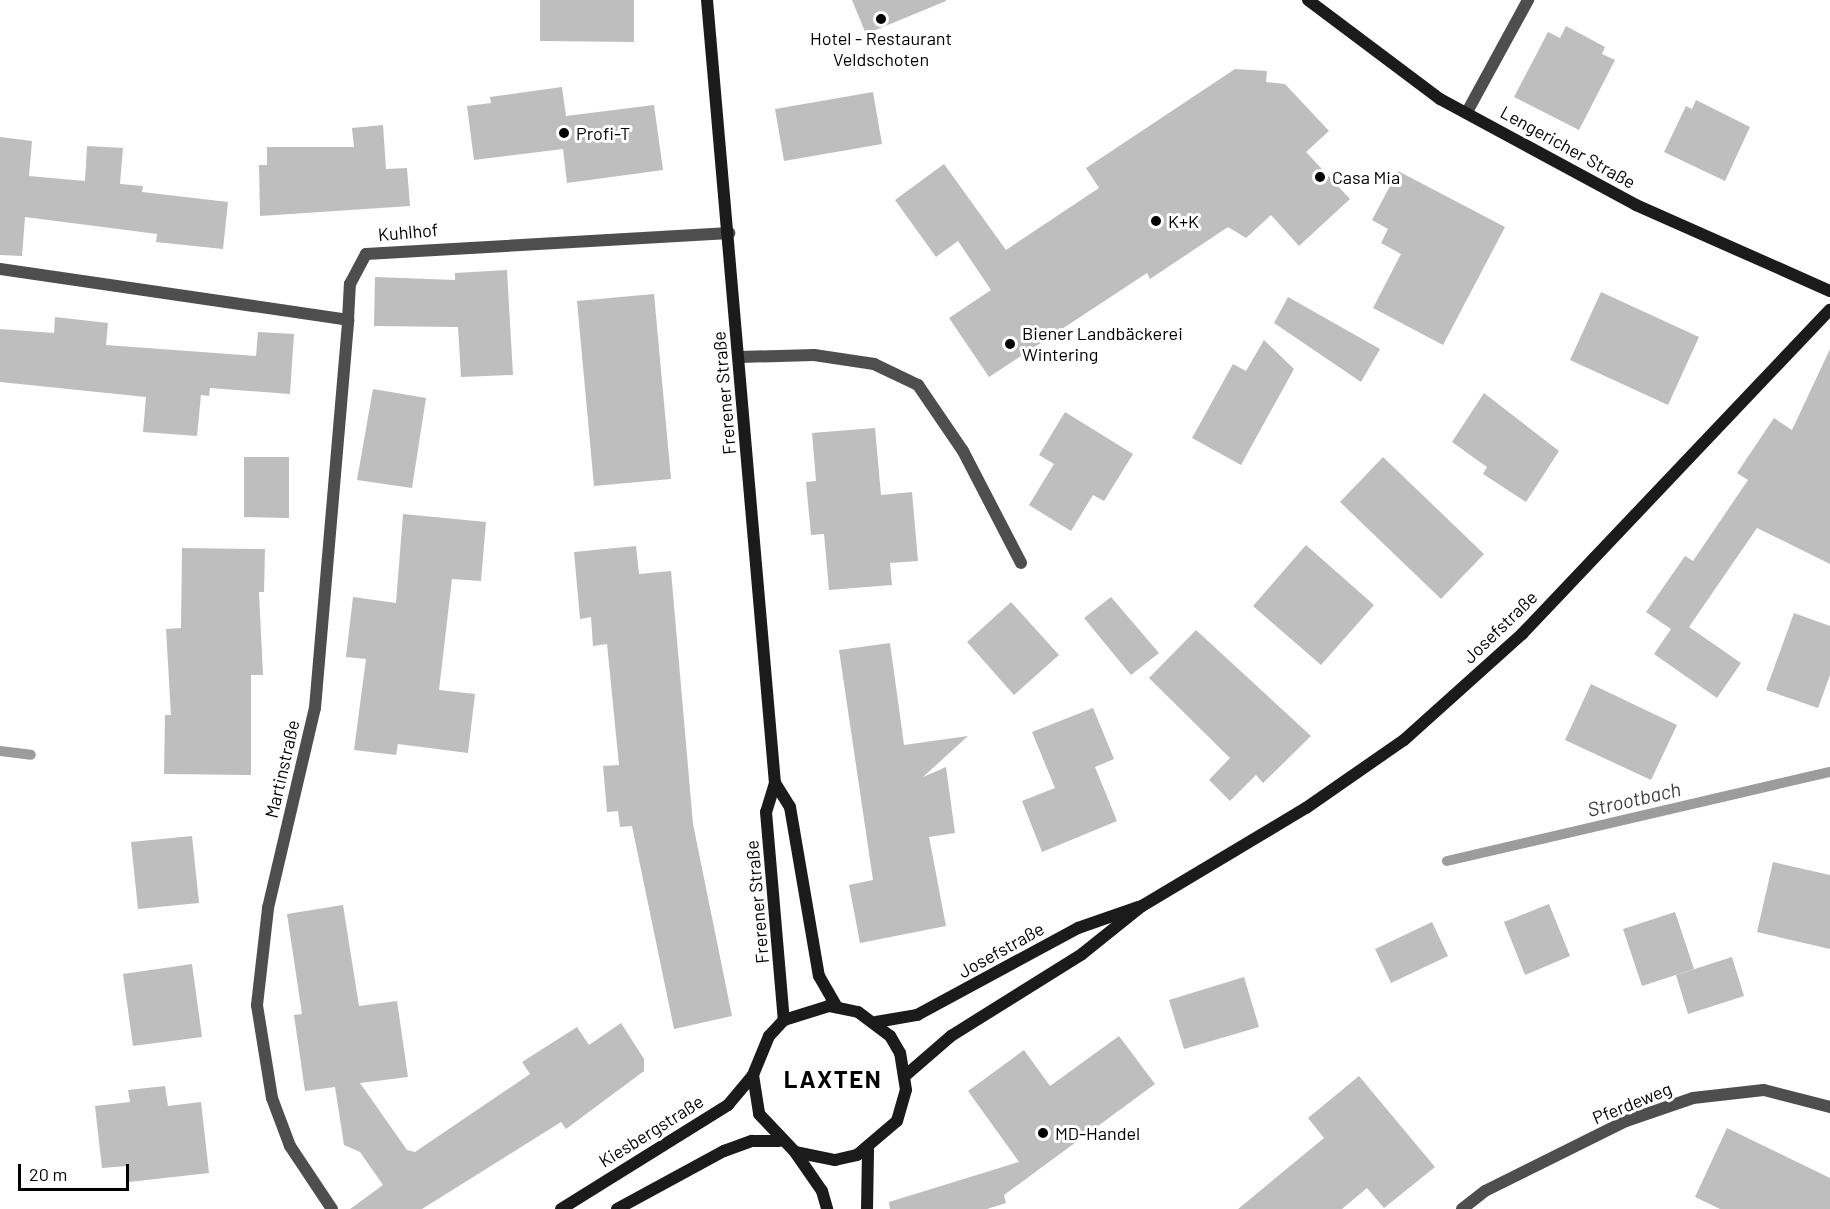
<!DOCTYPE html>
<meta charset="utf-8">
<style>
body{margin:0}
#map{position:relative;width:1830px;height:1209px;overflow:hidden;background:#fff;font-family:Barlow,sans-serif}
div>[style]{position:absolute}
.stream>*{height:10px;margin:-5px;padding:0 5px;transform-origin:5px;border-radius:5px;background:#9c9c9c}
.building>*{inset:0;background:#bebebe}
.street>*{height:12px;margin:-6px;padding:0 6px;transform-origin:6px;border-radius:6px;background:#4e4e4e}
.secondary>*{height:12px;margin:-6px;padding:0 6px;transform-origin:6px;border-radius:6px;background:#1b1b1b}
.dots>*{width:16px;height:16px;translate:-50% -50%;box-sizing:border-box;border:3px solid #fff;border-radius:50%}
span{translate:-50% -50%;white-space:nowrap;text-align:center;line-height:1.15;-webkit-text-stroke:6px #fff;paint-order:stroke}
.poi-label{font-size:18px;color:#000}
.left{translate:0 -50%;text-align:left}
.street-label{font-size:18px;color:#000}
.water-label{font-size:20px;color:#3d3d3d;font-style:italic}
.district-label{font-size:24px;color:#000;font-weight:700;letter-spacing:1.5px}
.scale{position:absolute;left:18px;top:1164px;width:111px;height:27px;box-sizing:border-box;border:3px solid #000;border-top:0;padding-left:8px;font-size:18px;line-height:21px;white-space:nowrap;color:#000;-webkit-text-stroke:4px #fff;paint-order:stroke}
</style>
<div id="map">
<div class="stream">
<div style="left:0;top:751px;width:31px;rotate:7deg"></div>
<div style="left:1447px;top:861px;width:393px;rotate:-13.1deg"></div>
</div>
<div class="building">
<div style="clip-path:polygon(540px 0,634px 0,634px 42px,540px 41px)"></div>
<div style="clip-path:polygon(852px 0,946px 0,946px 1px,866px 34px)"></div>
<div style="clip-path:polygon(1566px 26px,1605px 47px,1602px 54px,1615px 60px,1579px 130px,1514px 97px,1548px 32px,1560px 38px)"></div>
<div style="clip-path:polygon(1235px 69px,1267px 71px,1266px 82px,1285px 84px,1329px 131px,1306px 152px,1350px 199px,1299px 246px,1271px 215px,1246px 238px,1228px 227px,1150px 279px,1147px 273px,989px 377px,949px 318px,991px 290px,958px 241px,936px 257px,895px 200px,944px 164px,1006px 250px,1099px 188px,1086px 168px)"></div>
<div style="clip-path:polygon(562px 87px,566px 116px,654px 105px,663px 170px,567px 183px,563px 149px,474px 160px,467px 106px,491px 103px,490px 97px)"></div>
<div style="clip-path:polygon(873px 92px,882px 144px,784px 161px,775px 109px)"></div>
<div style="clip-path:polygon(1696px 100px,1750px 127px,1725px 181px,1664px 152px,1686px 106px,1692px 109px)"></div>
<div style="clip-path:polygon(383px 125px,386px 169px,407px 168px,410px 206px,260px 216px,259px 165px,267px 165px,267px 147px,354px 147px,352px 128px)"></div>
<div style="clip-path:polygon(0 137px,32px 141px,29px 176px,85px 181px,87px 146px,123px 148px,120px 184px,143px 186px,142px 192px,228px 202px,223px 249px,156px 242px,157px 234px,25px 217px,22px 256px,0 255px)"></div>
<div style="clip-path:polygon(1398px 171px,1505px 227px,1443px 345px,1373px 308px,1401px 254px,1381px 243px,1388px 229px,1372px 220px)"></div>
<div style="clip-path:polygon(507px 270px,513px 375px,461px 377px,458px 327px,374px 326px,375px 277px,455px 280px,455px 273px)"></div>
<div style="clip-path:polygon(1601px 292px,1699px 337px,1668px 405px,1570px 360px)"></div>
<div style="clip-path:polygon(654px 294px,671px 479px,594px 486px,577px 301px)"></div>
<div style="clip-path:polygon(1288px 297px,1380px 349px,1361px 382px,1274px 323px)"></div>
<div style="clip-path:polygon(55px 317px,108px 323px,106px 345px,256px 356px,258px 332px,294px 334px,290px 394px,210px 388px,209px 396px,201px 395px,197px 436px,143px 432px,146px 397px,0 382px,0 329px,54px 333px)"></div>
<div style="clip-path:polygon(1264px 340px,1294px 369px,1241px 465px,1192px 438px,1233px 364px,1246px 371px)"></div>
<div style="clip-path:polygon(1830px 349px,1830px 564px,1757px 528px,1689px 627px,1741px 663px,1717px 698px,1654px 654px,1671px 629px,1646px 612px,1685px 556px,1693px 561px,1748px 480px,1737px 473px,1774px 418px,1792px 430px)"></div>
<div style="clip-path:polygon(373px 389px,426px 398px,412px 488px,357px 480px)"></div>
<div style="clip-path:polygon(1484px 393px,1559px 451px,1526px 502px,1483px 474px,1487px 467px,1452px 442px)"></div>
<div style="clip-path:polygon(1065px 412px,1133px 454px,1104px 501px,1093px 495px,1071px 531px,1029px 505px,1054px 464px,1039px 455px)"></div>
<div style="clip-path:polygon(875px 428px,881px 495px,912px 492px,918px 561px,890px 563px,892px 585px,829px 590px,824px 534px,811px 535px,806px 482px,816px 481px,812px 433px)"></div>
<div style="clip-path:polygon(244px 457px,289px 457px,289px 518px,244px 517px)"></div>
<div style="clip-path:polygon(1383px 457px,1484px 554px,1441px 599px,1340px 502px)"></div>
<div style="clip-path:polygon(403px 514px,486px 522px,481px 581px,452px 579px,439px 690px,475px 694px,468px 753px,398px 744px,396px 755px,354px 750px,366px 659px,346px 657px,353px 597px,396px 603px)"></div>
<div style="clip-path:polygon(1306px 545px,1374px 605px,1321px 665px,1253px 606px)"></div>
<div style="clip-path:polygon(636px 546px,639px 574px,671px 571px,693px 824px,732px 1016px,674px 1029px,632px 826px,620px 827px,618px 811px,607px 812px,603px 766px,619px 765px,607px 644px,593px 646px,591px 617px,580px 619px,574px 552px)"></div>
<div style="clip-path:polygon(182px 548px,265px 549px,264px 592px,259px 592px,263px 675px,251px 675px,251px 775px,164px 774px,165px 715px,171px 715px,166px 629px,181px 628px)"></div>
<div style="clip-path:polygon(1111px 597px,1159px 653px,1131px 675px,1084px 618px)"></div>
<div style="clip-path:polygon(1011px 602px,1059px 655px,1014px 695px,967px 642px)"></div>
<div style="clip-path:polygon(1794px 613px,1830px 626px,1830px 675px,1818px 708px,1766px 690px)"></div>
<div style="clip-path:polygon(1196px 630px,1311px 736px,1263px 783px,1256px 775px,1230px 801px,1209px 780px,1230px 758px,1149px 678px)"></div>
<div style="clip-path:polygon(890px 643px,904px 745px,968px 736px,923px 777px,946px 767px,955px 833px,929px 837px,946px 926px,860px 943px,849px 885px,873px 880px,839px 650px)"></div>
<div style="clip-path:polygon(1591px 684px,1677px 725px,1651px 780px,1565px 740px)"></div>
<div style="clip-path:polygon(1093px 708px,1114px 759px,1095px 767px,1117px 821px,1042px 852px,1022px 801px,1055px 788px,1032px 732px)"></div>
<div style="clip-path:polygon(192px 836px,199px 903px,138px 909px,131px 842px)"></div>
<div style="clip-path:polygon(1773px 862px,1830px 875px,1830px 949px,1757px 932px)"></div>
<div style="clip-path:polygon(1549px 904px,1570px 956px,1525px 975px,1504px 922px)"></div>
<div style="clip-path:polygon(343px 905px,359px 1006px,397px 1001px,408px 1077px,360px 1083px,407px 1150px,415px 1152px,530px 1074px,522px 1062px,577px 1027px,589px 1045px,621px 1023px,644px 1059px,644px 1071px,566px 1129px,561px 1122px,422px 1209px,350px 1209px,383px 1185px,360px 1152px,344px 1145px,335px 1087px,305px 1091px,294px 1015px,302px 1014px,287px 914px)"></div>
<div style="clip-path:polygon(1675px 912px,1694px 969px,1642px 986px,1623px 929px)"></div>
<div style="clip-path:polygon(1432px 922px,1448px 956px,1391px 983px,1375px 949px)"></div>
<div style="clip-path:polygon(1732px 957px,1744px 996px,1688px 1014px,1676px 975px)"></div>
<div style="clip-path:polygon(192px 964px,202px 1037px,133px 1046px,123px 974px)"></div>
<div style="clip-path:polygon(1244px 977px,1259px 1027px,1184px 1049px,1169px 1000px)"></div>
<div style="clip-path:polygon(1119px 1036px,1155px 1084px,1004px 1195px,1006px 1203px,987px 1209px,890px 1209px,889px 1202px,1019px 1162px,968px 1091px,1024px 1050px,1050px 1086px)"></div>
<div style="clip-path:polygon(1359px 1076px,1435px 1167px,1384px 1208px,1367px 1188px,1342px 1209px,1238px 1209px,1324px 1138px,1308px 1118px)"></div>
<div style="clip-path:polygon(165px 1086px,168px 1106px,201px 1102px,209px 1173px,129px 1182px,127px 1166px,102px 1168px,95px 1106px,130px 1102px,128px 1090px)"></div>
<div style="clip-path:polygon(1727px 1128px,1830px 1178px,1830px 1209px,1720px 1209px,1695px 1197px)"></div>
</div>
<div class="street">
<div style="left:1467px;top:112px;width:128px;rotate:-61.4deg"></div>
<div style="left:0;top:269px;width:352px;rotate:8.3deg"></div>
<div style="left:348px;top:320px;width:36px;rotate:-87deg"></div>
<div style="left:350px;top:284px;width:34px;rotate:-62deg"></div>
<div style="left:366px;top:254px;width:364px;rotate:-3.3deg"></div>
<div style="left:740px;top:357px;width:74px;rotate:-1.5deg"></div>
<div style="left:814px;top:355px;width:61px;rotate:8.5deg"></div>
<div style="left:874px;top:364px;width:49px;rotate:25.5deg"></div>
<div style="left:918px;top:385px;width:80px;rotate:55.7deg"></div>
<div style="left:963px;top:451px;width:126px;rotate:62.6deg"></div>
<div style="left:332px;top:1209px;width:76px;rotate:-123.7deg"></div>
<div style="left:290px;top:1146px;width:51px;rotate:-110.6deg"></div>
<div style="left:272px;top:1098px;width:94px;rotate:-99.2deg"></div>
<div style="left:257px;top:1005px;width:98px;rotate:-83.5deg"></div>
<div style="left:268px;top:908px;width:205px;rotate:-76.8deg"></div>
<div style="left:315px;top:708px;width:389px;rotate:-85.1deg"></div>
<div style="left:1462px;top:1209px;width:29px;rotate:-38deg"></div>
<div style="left:1485px;top:1191px;width:157px;rotate:-26.4deg"></div>
<div style="left:1626px;top:1121px;width:71px;rotate:-18.9deg"></div>
<div style="left:1693px;top:1098px;width:71px;rotate:-6.4deg"></div>
<div style="left:1764px;top:1090px;width:68px;rotate:14.4deg"></div>
</div>
<div class="secondary">
<div style="left:707px;top:0;width:786px;rotate:85.04deg"></div>
<div style="left:775px;top:783px;width:30px;rotate:107deg"></div>
<div style="left:766px;top:812px;width:209px;rotate:85.1deg"></div>
<div style="left:1308px;top:0;width:165px;rotate:36.9deg"></div>
<div style="left:1440px;top:99px;width:223px;rotate:28.4deg"></div>
<div style="left:1636px;top:205px;width:212px;rotate:23.9deg"></div>
<div style="left:775px;top:783px;width:28px;rotate:58deg"></div>
<div style="left:790px;top:807px;width:171px;rotate:80.3deg"></div>
<div style="left:819px;top:976px;width:36px;rotate:60deg"></div>
<div style="left:876px;top:1022px;width:42px;rotate:-9.7deg"></div>
<div style="left:917px;top:1015px;width:183px;rotate:-28.4deg"></div>
<div style="left:1078px;top:928px;width:64px;rotate:-19.3deg"></div>
<div style="left:906px;top:1075px;width:60px;rotate:-40.9deg"></div>
<div style="left:951px;top:1036px;width:155px;rotate:-32deg"></div>
<div style="left:1082px;top:954px;width:77px;rotate:-38.7deg"></div>
<div style="left:1142px;top:906px;width:191px;rotate:-30.9deg"></div>
<div style="left:1306px;top:808px;width:119px;rotate:-34.8deg"></div>
<div style="left:1404px;top:740px;width:159px;rotate:-41.9deg"></div>
<div style="left:1522px;top:634px;width:447px;rotate:-46.5deg"></div>
<div style="left:795px;top:1152px;width:41px;rotate:11.3deg"></div>
<div style="left:835px;top:1160px;width:23px;rotate:-13deg"></div>
<div style="left:857px;top:1155px;width:52px;rotate:-40.4deg"></div>
<div style="left:897px;top:1121px;width:32px;rotate:-74deg"></div>
<div style="left:906px;top:1090px;width:37px;rotate:-99deg"></div>
<div style="left:900px;top:1053px;width:20px;rotate:-120deg"></div>
<div style="left:890px;top:1036px;width:40px;rotate:-143deg"></div>
<div style="left:858px;top:1012px;width:30px;rotate:-168deg"></div>
<div style="left:829px;top:1006px;width:47px;rotate:162.7deg"></div>
<div style="left:784px;top:1020px;width:22px;rotate:133deg"></div>
<div style="left:769px;top:1036px;width:42px;rotate:112.3deg"></div>
<div style="left:753px;top:1075px;width:39px;rotate:81deg"></div>
<div style="left:759px;top:1114px;width:52px;rotate:46.5deg"></div>
<div style="left:795px;top:1152px;width:47px;rotate:55.3deg"></div>
<div style="left:822px;top:1191px;width:19px;rotate:74deg"></div>
<div style="left:561px;top:1209px;width:197px;rotate:-31.9deg"></div>
<div style="left:728px;top:1105px;width:39px;rotate:-50deg"></div>
<div style="left:617px;top:1209px;width:122px;rotate:-28.5deg"></div>
<div style="left:724px;top:1151px;width:30px;rotate:-20deg"></div>
<div style="left:752px;top:1141px;width:27px"></div>
<div style="left:867px;top:1209px;width:59px;rotate:-89deg"></div>
</div>
<div class="dots">
<div style="left:881px;top:19px;background:#000"></div>
<div style="left:564px;top:133px;background:#000"></div>
<div style="left:1320px;top:177px;background:#000"></div>
<div style="left:1156px;top:221px;background:#000"></div>
<div style="left:1010px;top:344px;background:#000"></div>
<div style="left:1043px;top:1133px;background:#000"></div>
</div>
<div class="poi-label">
<span style="left:881px;top:49px">Hotel - Restaurant<br>Veldschoten</span>
<span class="left" style="left:576px;top:133px">Profi-T</span>
<span class="left" style="left:1332px;top:177px">Casa Mia</span>
<span class="left" style="left:1168px;top:221px">K+K</span>
<span class="left" style="left:1022px;top:344px">Biener Landbäckerei<br>Wintering</span>
<span class="left" style="left:1055px;top:1133px">MD-Handel</span>
</div>
<div class="street-label">
<span style="left:1568px;top:147px;rotate:29deg">Lengericher Straße</span>
<span style="left:408px;top:232px;rotate:-5deg">Kuhlhof</span>
<span style="left:724px;top:393px;rotate:-95deg">Frerener Straße</span>
<span style="left:1500px;top:627px;rotate:-44deg">Josefstraße</span>
<span style="left:282px;top:769px;rotate:-77deg">Martinstraße</span>
<span style="left:757px;top:902px;rotate:-95deg">Frerener Straße</span>
<span style="left:1001px;top:950px;rotate:-29deg">Josefstraße</span>
<span style="left:1632px;top:1103px;rotate:-22deg">Pferdeweg</span>
<span style="left:651px;top:1131px;rotate:-32deg">Kiesbergstraße</span>
</div>
<div class="water-label">
<span style="left:1634px;top:799px;rotate:-13deg">Strootbach</span>
</div>
<div class="district-label">
<span style="left:833px;top:1079px">LAXTEN</span>
</div>
<div class="scale">20 m</div>
</div>
